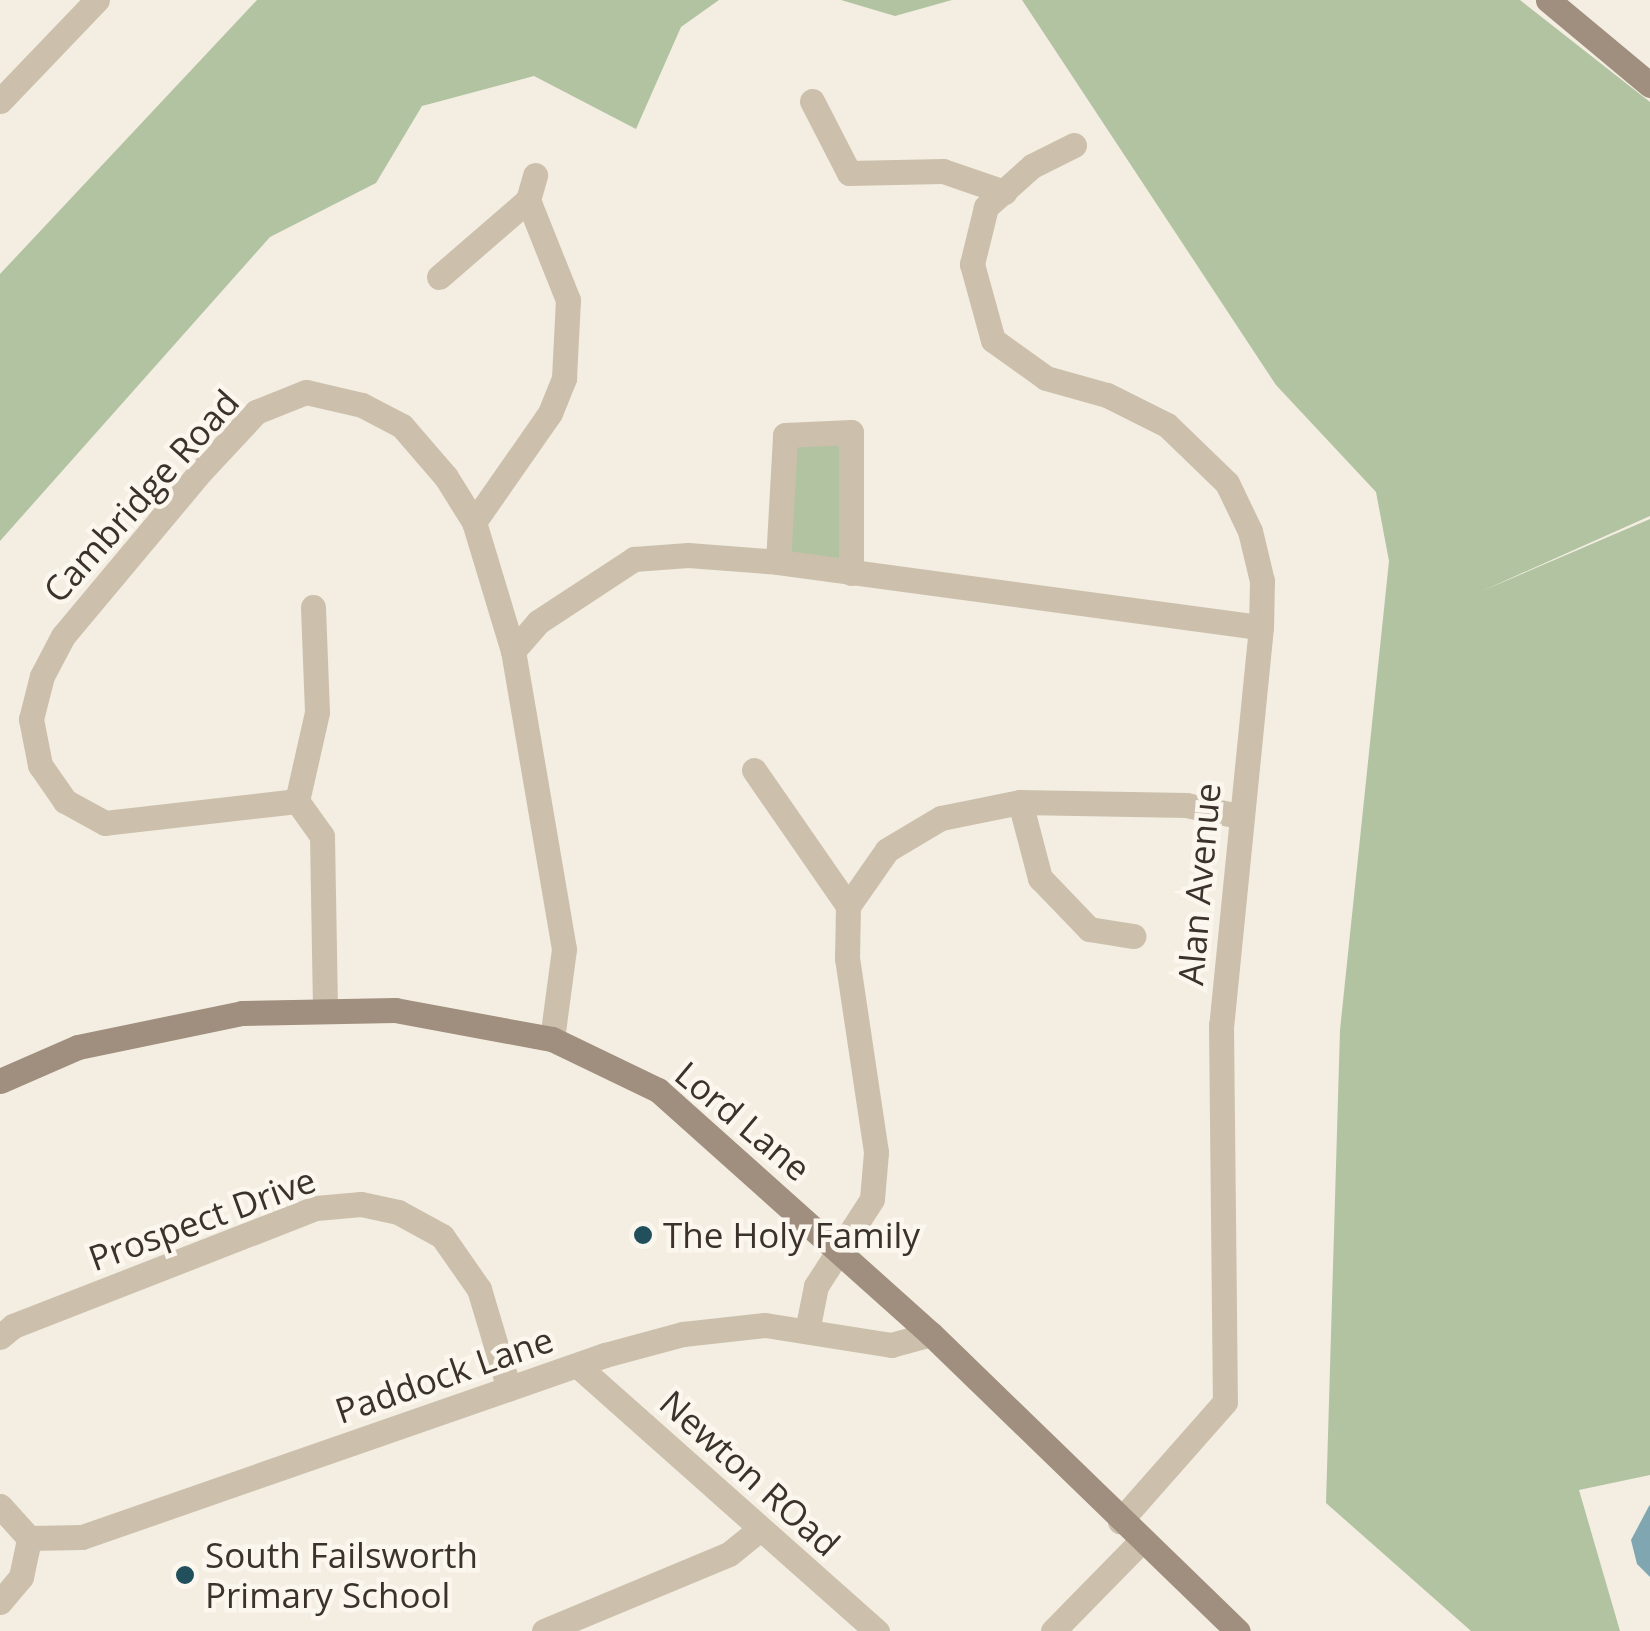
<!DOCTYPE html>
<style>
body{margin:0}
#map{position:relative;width:1650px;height:1631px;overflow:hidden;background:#f3eee1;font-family:"Open Sans",sans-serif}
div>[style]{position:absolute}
.green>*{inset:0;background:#b2c3a1}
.water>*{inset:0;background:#80a7b1}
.street>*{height:25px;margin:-12.5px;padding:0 12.5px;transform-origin:12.5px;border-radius:12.5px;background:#ccc0ad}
.secondary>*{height:25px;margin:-12.5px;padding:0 12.5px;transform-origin:12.5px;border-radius:12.5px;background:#a08f7e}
.dots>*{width:28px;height:28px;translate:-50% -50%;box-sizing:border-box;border:5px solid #fbf7ee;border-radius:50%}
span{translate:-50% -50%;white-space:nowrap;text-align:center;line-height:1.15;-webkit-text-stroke:9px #fbf7ee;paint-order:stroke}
.street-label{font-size:35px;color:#3a322b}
.poi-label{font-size:35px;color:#3a322b}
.left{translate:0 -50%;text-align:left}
</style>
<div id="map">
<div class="green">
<div style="clip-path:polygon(257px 0,719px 0,681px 27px,636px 129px,534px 76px,422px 106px,376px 183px,270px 237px,0 541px,0 274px)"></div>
<div style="clip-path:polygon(841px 0,952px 0,895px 16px)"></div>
<div style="clip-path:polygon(1022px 0,1520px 0,1650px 102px,1650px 516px,1482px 591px,1650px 519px,1650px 1475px,1579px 1490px,1620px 1631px,1471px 1631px,1326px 1503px,1340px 1030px,1389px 561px,1376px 492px,1276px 385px)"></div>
<div style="clip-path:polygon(838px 437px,845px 454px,845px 569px,785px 559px,794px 444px)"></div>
</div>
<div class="water">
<div style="clip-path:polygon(1649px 1506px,1650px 1505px,1650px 1577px,1637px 1564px,1631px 1540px)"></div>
</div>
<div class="street">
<div style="left:0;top:101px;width:140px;rotate:-46.2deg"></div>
<div style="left:812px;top:101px;width:81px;rotate:62.8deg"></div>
<div style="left:849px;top:173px;width:94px;rotate:-1.2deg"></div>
<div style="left:943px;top:171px;width:65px;rotate:19deg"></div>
<div style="left:1074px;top:145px;width:47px;rotate:153.4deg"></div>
<div style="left:1032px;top:166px;width:62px;rotate:138.3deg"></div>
<div style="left:986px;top:207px;width:59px;rotate:103.8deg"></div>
<div style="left:972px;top:264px;width:79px;rotate:74.6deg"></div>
<div style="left:993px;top:340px;width:65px;rotate:35.6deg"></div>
<div style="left:1046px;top:378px;width:63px;rotate:15.6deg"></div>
<div style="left:1107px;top:395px;width:67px;rotate:26.6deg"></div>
<div style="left:1167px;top:425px;width:83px;rotate:44deg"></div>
<div style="left:1227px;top:483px;width:53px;rotate:64.4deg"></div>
<div style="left:1250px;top:531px;width:51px;rotate:76.5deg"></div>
<div style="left:1262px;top:581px;width:46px;rotate:91.2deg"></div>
<div style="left:439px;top:277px;width:118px;rotate:-40.9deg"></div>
<div style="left:528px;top:200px;width:26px;rotate:-74deg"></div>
<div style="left:474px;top:522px;width:133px;rotate:-55.1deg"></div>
<div style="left:550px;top:413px;width:38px;rotate:-68deg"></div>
<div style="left:564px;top:378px;width:78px;rotate:-87.1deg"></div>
<div style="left:568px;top:300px;width:108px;rotate:-111.8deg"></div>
<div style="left:778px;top:562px;width:127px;rotate:-86.8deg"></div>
<div style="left:785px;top:435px;width:66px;rotate:-2.6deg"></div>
<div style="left:851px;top:432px;width:141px;rotate:90deg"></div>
<div style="left:754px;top:770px;width:165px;rotate:55.3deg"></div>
<div style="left:297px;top:801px;width:91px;rotate:-77.3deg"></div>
<div style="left:317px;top:712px;width:105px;rotate:-92.2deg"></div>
<div style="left:1020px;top:802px;width:79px;rotate:75.3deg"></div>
<div style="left:1040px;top:878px;width:71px;rotate:46.1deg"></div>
<div style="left:1089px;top:929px;width:45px;rotate:9deg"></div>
<div style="left:325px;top:1008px;width:172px;rotate:-91deg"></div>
<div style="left:322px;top:836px;width:43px;rotate:-125.5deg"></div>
<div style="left:297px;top:801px;width:193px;rotate:173.5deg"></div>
<div style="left:105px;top:823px;width:46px;rotate:-151.2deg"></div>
<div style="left:65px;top:801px;width:44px;rotate:-124.8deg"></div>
<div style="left:40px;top:765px;width:47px;rotate:-101.1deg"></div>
<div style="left:31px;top:719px;width:44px;rotate:-75.7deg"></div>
<div style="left:42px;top:676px;width:45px;rotate:-62.3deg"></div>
<div style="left:63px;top:636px;width:215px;rotate:-50.1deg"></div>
<div style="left:201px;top:471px;width:81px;rotate:-47deg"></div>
<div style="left:256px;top:412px;width:54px;rotate:-21.8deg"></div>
<div style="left:306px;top:392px;width:57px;rotate:13.1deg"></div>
<div style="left:362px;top:405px;width:45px;rotate:27.7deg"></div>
<div style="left:402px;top:426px;width:67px;rotate:49.2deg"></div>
<div style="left:446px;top:477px;width:53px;rotate:58.1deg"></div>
<div style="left:474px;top:522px;width:135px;rotate:73.2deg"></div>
<div style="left:552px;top:1039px;width:91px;rotate:-82.4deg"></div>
<div style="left:564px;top:949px;width:302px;rotate:-99.7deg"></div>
<div style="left:513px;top:651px;width:38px;rotate:-49deg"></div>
<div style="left:538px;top:622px;width:115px;rotate:-33.3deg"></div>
<div style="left:634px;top:559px;width:54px;rotate:-4.2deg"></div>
<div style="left:688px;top:555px;width:90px;rotate:4.4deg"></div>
<div style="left:778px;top:562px;width:487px;rotate:7.7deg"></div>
<div style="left:1261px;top:627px;width:400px;rotate:95.7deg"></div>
<div style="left:1221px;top:1025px;width:377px;rotate:89.4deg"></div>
<div style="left:1225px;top:1402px;width:159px;rotate:131.4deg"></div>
<div style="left:807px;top:1331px;width:46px;rotate:-78.7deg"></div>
<div style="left:816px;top:1286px;width:103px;rotate:-57.2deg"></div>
<div style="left:872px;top:1199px;width:47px;rotate:-85.1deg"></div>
<div style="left:876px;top:1152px;width:196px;rotate:-98.5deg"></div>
<div style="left:847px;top:958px;width:52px;rotate:-88.9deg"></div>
<div style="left:848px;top:906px;width:68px;rotate:-55.1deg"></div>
<div style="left:887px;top:850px;width:63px;rotate:-30.7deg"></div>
<div style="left:941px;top:818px;width:81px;rotate:-11.4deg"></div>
<div style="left:1020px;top:802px;width:166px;rotate:1deg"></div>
<div style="left:1186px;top:805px;width:54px;rotate:11.7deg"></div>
<div style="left:0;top:1337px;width:17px;rotate:-40deg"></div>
<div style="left:13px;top:1326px;width:325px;rotate:-21.3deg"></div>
<div style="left:316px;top:1208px;width:45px;rotate:-5.1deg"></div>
<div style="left:361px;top:1204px;width:38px;rotate:12deg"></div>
<div style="left:398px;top:1212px;width:50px;rotate:28.6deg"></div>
<div style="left:442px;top:1236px;width:65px;rotate:55.1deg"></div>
<div style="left:479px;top:1289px;width:104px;rotate:73.3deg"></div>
<div style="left:578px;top:1366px;width:400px;rotate:41.6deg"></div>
<div style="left:0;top:1506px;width:43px;rotate:47.8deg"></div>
<div style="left:29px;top:1538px;width:53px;rotate:-1.1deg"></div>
<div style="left:82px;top:1537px;width:554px;rotate:-19.19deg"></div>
<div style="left:605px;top:1355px;width:81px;rotate:-15.1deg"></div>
<div style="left:683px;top:1334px;width:82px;rotate:-6.3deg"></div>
<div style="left:765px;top:1325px;width:128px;rotate:9deg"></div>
<div style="left:891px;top:1345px;width:41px;rotate:-15.4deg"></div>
<div style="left:0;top:1602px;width:33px;rotate:-50deg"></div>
<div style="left:21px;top:1577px;width:40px;rotate:-78deg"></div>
<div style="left:544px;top:1631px;width:200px;rotate:-22.6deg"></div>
<div style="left:729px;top:1554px;width:38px;rotate:-39deg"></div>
<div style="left:1053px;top:1631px;width:126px;rotate:-45.6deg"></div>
</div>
<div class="secondary">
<div style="left:1548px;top:0;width:133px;rotate:39.8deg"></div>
<div style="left:0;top:1081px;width:85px;rotate:-23.6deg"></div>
<div style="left:78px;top:1047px;width:167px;rotate:-11.7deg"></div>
<div style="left:242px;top:1013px;width:153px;rotate:-1.1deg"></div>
<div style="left:395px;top:1010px;width:160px;rotate:10.5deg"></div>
<div style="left:552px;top:1039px;width:118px;rotate:25.7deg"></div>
<div style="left:658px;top:1090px;width:366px;rotate:41.8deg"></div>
<div style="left:931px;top:1334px;width:427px;rotate:44.1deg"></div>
</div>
<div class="dots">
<div style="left:643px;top:1235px;background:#214f5c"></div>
<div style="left:185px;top:1575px;background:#214f5c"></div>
</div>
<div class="street-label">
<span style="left:141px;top:496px;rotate:-48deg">Cambridge Road</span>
<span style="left:1199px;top:884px;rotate:-85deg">Alan Avenue</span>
<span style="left:743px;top:1121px;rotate:40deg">Lord Lane</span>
<span style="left:202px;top:1219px;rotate:-20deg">Prospect Drive</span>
<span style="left:444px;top:1375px;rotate:-19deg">Paddock Lane</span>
<span style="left:750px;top:1473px;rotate:42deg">Newton ROad</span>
</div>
<div class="poi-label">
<span class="left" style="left:663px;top:1235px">The Holy Family</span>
<span class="left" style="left:205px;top:1575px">South Failsworth<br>Primary School</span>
</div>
</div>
